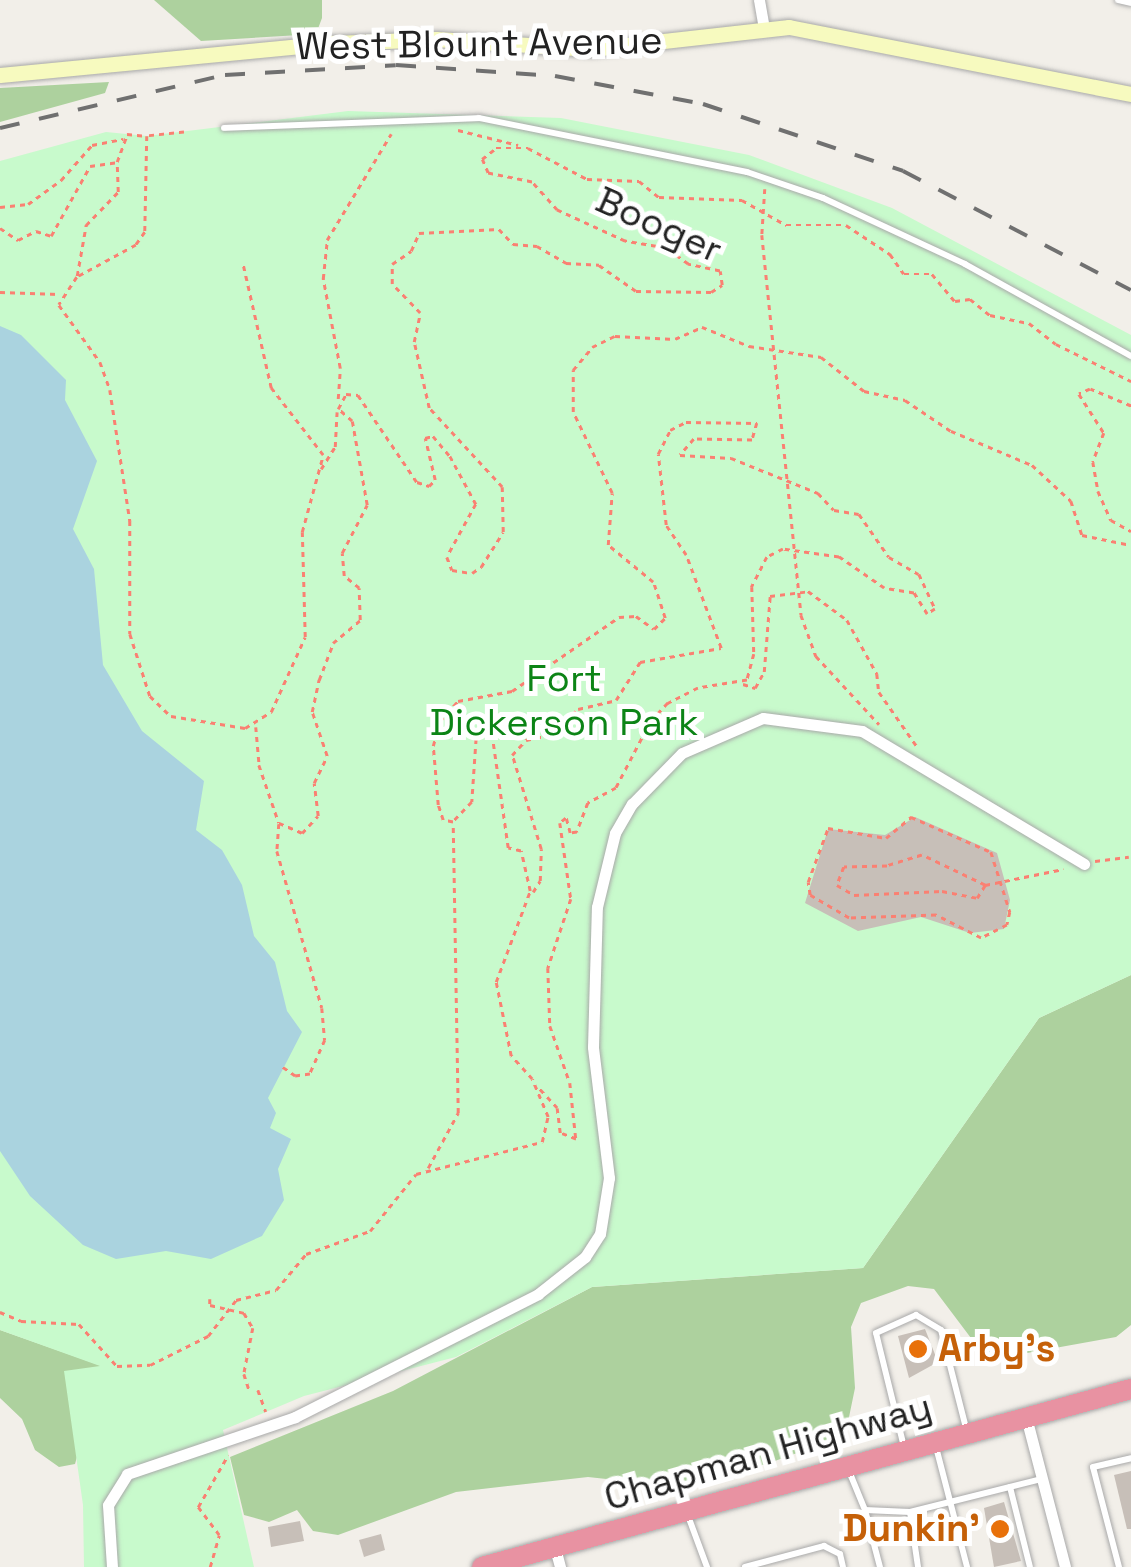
<!DOCTYPE html>
<style>
body{margin:0}
#map{position:relative;width:1131px;height:1567px;overflow:hidden;background:#f2efe9;font-family:"Space Grotesk",sans-serif}
div>[style]{position:absolute}
.forest>*{inset:0;background:#add19e}
.park>*{inset:0;background:#c8facc}
.water>*{inset:0;background:#aad3df}
.building>*{inset:0;background:#c7bfb8}
.path>*{height:2.5px;margin-top:-1.25px;transform-origin:0;background:repeating-linear-gradient(90deg,#fa8072 0 5px,transparent 0 10px)}
.roads{filter:drop-shadow(0 0 2px #a9a9a9) drop-shadow(0 0 2px #a9a9a9)}
.lane>*{height:6px;margin:-3px;padding:0 3px;transform-origin:3px;border-radius:3px;background:#fff}
.street>*{height:11px;margin:-5.5px;padding:0 5.5px;transform-origin:5.5px;border-radius:5.5px;background:#fff}
.secondary>*{height:15px;margin:-7.5px;padding:0 7.5px;transform-origin:7.5px;border-radius:7.5px;background:#f7fabf}
.highway>*{height:20px;margin:-10px;padding:0 10px;transform-origin:10px;border-radius:10px;background:#e892a2}
.rail>*{height:4px;margin-top:-2px;transform-origin:0;background:repeating-linear-gradient(90deg,#707070 0 20px,transparent 0 40px)}
.dots>*{width:28px;height:28px;translate:-50% -50%;box-sizing:border-box;border:5px solid #fff;border-radius:50%}
span{translate:-50% -50%;white-space:nowrap;text-align:center;line-height:1.15;-webkit-text-stroke:10px #fff;paint-order:stroke}
.street-label{font-size:38px;color:#222}
.park-label{font-size:38px;color:#0c8416}
.food-label{font-size:38px;color:#c56008;font-weight:700}
.left{translate:0 -50%;text-align:left}
.right{translate:-100% -50%;text-align:right}
</style>
<div id="map">
<div class="forest">
<div style="clip-path:polygon(154px 0,322px 0,322px 18px,316px 34px,201px 41px)"></div>
<div style="clip-path:polygon(109px 82px,105px 93px,0 122px,0 88px)"></div>
<div style="clip-path:polygon(1131px 975px,1131px 1325px,1116px 1337px,1000px 1358px,983px 1354px,934px 1289px,908px 1286px,861px 1303px,851px 1327px,855px 1388px,848px 1422px,825px 1443px,772px 1462px,690px 1488px,588px 1477px,456px 1492px,338px 1535px,313px 1531px,297px 1510px,269px 1522px,244px 1515px,230px 1457px,393px 1391px,592px 1287px,863px 1268px,1039px 1018px)"></div>
<div style="clip-path:polygon(0 1330px,102px 1366px,75px 1464px,59px 1467px,35px 1450px,22px 1419px,0 1398px)"></div>
</div>
<div class="park">
<div style="clip-path:polygon(348px 111px,561px 118px,749px 155px,892px 208px,1131px 335px,1131px 975px,1039px 1018px,863px 1268px,592px 1287px,456px 1357px,304px 1396px,223px 1430px,254px 1567px,84px 1567px,83px 1505px,64px 1371px,100px 1366px,0 1330px,0 161px,106px 132px,147px 136px)"></div>
</div>
<div class="water">
<div style="clip-path:polygon(0 326px,21px 335px,66px 380px,65px 400px,97px 461px,73px 529px,94px 569px,103px 665px,142px 731px,204px 781px,196px 830px,222px 850px,242px 885px,254px 936px,275px 962px,287px 1011px,302px 1032px,268px 1098px,276px 1113px,270px 1128px,291px 1139px,278px 1169px,284px 1200px,262px 1236px,211px 1259px,166px 1251px,116px 1259px,83px 1245px,30px 1196px,0 1151px)"></div>
</div>
<div class="building">
<div style="clip-path:polygon(915px 817px,997px 853px,1010px 900px,1004px 929px,970px 933px,921px 917px,858px 931px,805px 903px,828px 829px,885px 835px)"></div>
<div style="clip-path:polygon(925px 1329px,938px 1362px,909px 1378px,898px 1336px)"></div>
<div style="clip-path:polygon(1131px 1471px,1131px 1529px,1127px 1529px,1114px 1475px)"></div>
<div style="clip-path:polygon(1004px 1502px,1021px 1561px,994px 1567px,984px 1508px)"></div>
<div style="clip-path:polygon(300px 1521px,304px 1541px,271px 1547px,268px 1527px)"></div>
<div style="clip-path:polygon(381px 1534px,385px 1550px,364px 1557px,359px 1540px)"></div>
</div>
<div class="path">
<div style="left:458px;top:130px;width:62px;rotate:14deg"></div>
<div style="left:184px;top:132px;width:37px;rotate:174deg"></div>
<div style="left:147px;top:136px;width:96px;rotate:91.2deg"></div>
<div style="left:145px;top:232px;width:16px;rotate:125deg"></div>
<div style="left:136px;top:245px;width:67px;rotate:151.5deg"></div>
<div style="left:77px;top:277px;width:33px;rotate:123deg"></div>
<div style="left:59px;top:305px;width:70px;rotate:54.3deg"></div>
<div style="left:100px;top:362px;width:30px;rotate:70deg"></div>
<div style="left:110px;top:390px;width:133px;rotate:81.3deg"></div>
<div style="left:130px;top:521px;width:113px;rotate:90deg"></div>
<div style="left:130px;top:634px;width:65px;rotate:72.1deg"></div>
<div style="left:150px;top:696px;width:29px;rotate:44deg"></div>
<div style="left:171px;top:716px;width:75px;rotate:9.2deg"></div>
<div style="left:245px;top:728px;width:31px;rotate:-32deg"></div>
<div style="left:271px;top:712px;width:82px;rotate:-65.6deg"></div>
<div style="left:305px;top:637px;width:105px;rotate:-91.6deg"></div>
<div style="left:302px;top:532px;width:80px;rotate:-74.7deg"></div>
<div style="left:323px;top:455px;width:85px;rotate:-127.8deg"></div>
<div style="left:271px;top:388px;width:126px;rotate:-102.8deg"></div>
<div style="left:765px;top:189px;width:46px;rotate:93.7deg"></div>
<div style="left:762px;top:235px;width:382px;rotate:84.1deg"></div>
<div style="left:801px;top:615px;width:44px;rotate:69.9deg"></div>
<div style="left:816px;top:656px;width:93px;rotate:47.2deg"></div>
<div style="left:0;top:207px;width:28px;rotate:-6deg"></div>
<div style="left:28px;top:204px;width:41px;rotate:-36deg"></div>
<div style="left:61px;top:180px;width:47px;rotate:-48.5deg"></div>
<div style="left:92px;top:145px;width:32px;rotate:-11deg"></div>
<div style="left:0;top:228px;width:22px;rotate:34deg"></div>
<div style="left:18px;top:240px;width:20px;rotate:-27deg"></div>
<div style="left:36px;top:231px;width:16px;rotate:18deg"></div>
<div style="left:51px;top:236px;width:80px;rotate:-60.9deg"></div>
<div style="left:90px;top:166px;width:27px;rotate:-8deg"></div>
<div style="left:117px;top:162px;width:30px;rotate:-70deg"></div>
<div style="left:127px;top:134px;width:20px;rotate:6deg"></div>
<div style="left:77px;top:276px;width:52px;rotate:-80deg"></div>
<div style="left:86px;top:225px;width:46px;rotate:-45.9deg"></div>
<div style="left:118px;top:192px;width:28px;rotate:-92deg"></div>
<div style="left:0;top:292px;width:59px;rotate:1.9deg"></div>
<div style="left:338px;top:399px;width:31px;rotate:-86deg"></div>
<div style="left:340px;top:368px;width:91px;rotate:-100.8deg"></div>
<div style="left:323px;top:279px;width:39px;rotate:-84deg"></div>
<div style="left:327px;top:240px;width:124px;rotate:-58.9deg"></div>
<div style="left:1131px;top:406px;width:44px;rotate:-157.5deg"></div>
<div style="left:1090px;top:389px;width:12px;rotate:156deg"></div>
<div style="left:1079px;top:394px;width:46px;rotate:57.3deg"></div>
<div style="left:1104px;top:433px;width:31px;rotate:111deg"></div>
<div style="left:1093px;top:462px;width:29px;rotate:80deg"></div>
<div style="left:1098px;top:491px;width:32px;rotate:66deg"></div>
<div style="left:1111px;top:520px;width:23px;rotate:29deg"></div>
<div style="left:321px;top:469px;width:26px;rotate:-58deg"></div>
<div style="left:335px;top:447px;width:35px;rotate:-87deg"></div>
<div style="left:743px;top:684px;width:13px;rotate:18deg"></div>
<div style="left:755px;top:688px;width:18px;rotate:-61deg"></div>
<div style="left:764px;top:672px;width:76px;rotate:-85.5deg"></div>
<div style="left:770px;top:596px;width:38px;rotate:-7deg"></div>
<div style="left:808px;top:591px;width:49px;rotate:36.6deg"></div>
<div style="left:847px;top:620px;width:62px;rotate:60.9deg"></div>
<div style="left:877px;top:674px;width:18px;rotate:84deg"></div>
<div style="left:879px;top:692px;width:68px;rotate:55.1deg"></div>
<div style="left:256px;top:727px;width:38px;rotate:85deg"></div>
<div style="left:259px;top:765px;width:61px;rotate:71deg"></div>
<div style="left:279px;top:823px;width:25px;rotate:23deg"></div>
<div style="left:302px;top:833px;width:23px;rotate:-47deg"></div>
<div style="left:318px;top:816px;width:33px;rotate:-97deg"></div>
<div style="left:314px;top:783px;width:30px;rotate:-64deg"></div>
<div style="left:327px;top:756px;width:46px;rotate:-108.8deg"></div>
<div style="left:312px;top:712px;width:33px;rotate:-78deg"></div>
<div style="left:319px;top:680px;width:40px;rotate:-69deg"></div>
<div style="left:333px;top:643px;width:35px;rotate:-40deg"></div>
<div style="left:360px;top:620px;width:32px;rotate:-92deg"></div>
<div style="left:359px;top:588px;width:19px;rotate:-141deg"></div>
<div style="left:344px;top:576px;width:23px;rotate:-95deg"></div>
<div style="left:342px;top:553px;width:54px;rotate:-62.5deg"></div>
<div style="left:367px;top:505px;width:85px;rotate:-100.1deg"></div>
<div style="left:352px;top:421px;width:18px;rotate:-139deg"></div>
<div style="left:338px;top:409px;width:17px;rotate:-62deg"></div>
<div style="left:346px;top:394px;width:12px;rotate:5deg"></div>
<div style="left:358px;top:395px;width:105px;rotate:55.9deg"></div>
<div style="left:417px;top:482px;width:13px;rotate:18deg"></div>
<div style="left:429px;top:486px;width:8px;rotate:-45deg"></div>
<div style="left:435px;top:480px;width:43px;rotate:-103.4deg"></div>
<div style="left:425px;top:438px;width:8px;rotate:-14deg"></div>
<div style="left:433px;top:436px;width:26px;rotate:50deg"></div>
<div style="left:450px;top:456px;width:55px;rotate:61.6deg"></div>
<div style="left:476px;top:504px;width:60px;rotate:118.7deg"></div>
<div style="left:447px;top:557px;width:14px;rotate:69deg"></div>
<div style="left:452px;top:570px;width:20px;rotate:9deg"></div>
<div style="left:472px;top:573px;width:11px;rotate:-34deg"></div>
<div style="left:481px;top:567px;width:41px;rotate:-57.8deg"></div>
<div style="left:503px;top:532px;width:45px;rotate:-91.3deg"></div>
<div style="left:502px;top:487px;width:108px;rotate:-132.7deg"></div>
<div style="left:429px;top:408px;width:68px;rotate:-102.8deg"></div>
<div style="left:414px;top:342px;width:30px;rotate:-78deg"></div>
<div style="left:420px;top:313px;width:40px;rotate:-134deg"></div>
<div style="left:392px;top:284px;width:20px;rotate:-90deg"></div>
<div style="left:392px;top:264px;width:23px;rotate:-34deg"></div>
<div style="left:411px;top:251px;width:20px;rotate:-66deg"></div>
<div style="left:419px;top:233px;width:80px;rotate:-2.9deg"></div>
<div style="left:499px;top:229px;width:21px;rotate:47deg"></div>
<div style="left:513px;top:244px;width:24px;rotate:5deg"></div>
<div style="left:537px;top:246px;width:34px;rotate:30deg"></div>
<div style="left:566px;top:263px;width:33px;rotate:3deg"></div>
<div style="left:599px;top:265px;width:45px;rotate:35.1deg"></div>
<div style="left:636px;top:291px;width:75px;rotate:0.8deg"></div>
<div style="left:711px;top:292px;width:13px;rotate:-32deg"></div>
<div style="left:722px;top:285px;width:14px;rotate:-98deg"></div>
<div style="left:720px;top:271px;width:33px;rotate:-168deg"></div>
<div style="left:688px;top:264px;width:27px;rotate:-144deg"></div>
<div style="left:666px;top:248px;width:42px;rotate:-170.3deg"></div>
<div style="left:625px;top:241px;width:75px;rotate:-155.5deg"></div>
<div style="left:557px;top:210px;width:38px;rotate:-132deg"></div>
<div style="left:532px;top:182px;width:45px;rotate:-168.4deg"></div>
<div style="left:488px;top:173px;width:15px;rotate:-113deg"></div>
<div style="left:482px;top:159px;width:18px;rotate:-38deg"></div>
<div style="left:496px;top:148px;width:32px"></div>
<div style="left:528px;top:148px;width:67px;rotate:27.7deg"></div>
<div style="left:587px;top:179px;width:52px;rotate:2.2deg"></div>
<div style="left:639px;top:181px;width:26px;rotate:39deg"></div>
<div style="left:659px;top:197px;width:83px;rotate:2.1deg"></div>
<div style="left:742px;top:200px;width:51px;rotate:29.6deg"></div>
<div style="left:786px;top:225px;width:60px"></div>
<div style="left:846px;top:225px;width:53px;rotate:33.4deg"></div>
<div style="left:890px;top:254px;width:24px;rotate:55deg"></div>
<div style="left:904px;top:274px;width:28px"></div>
<div style="left:932px;top:274px;width:35px;rotate:50deg"></div>
<div style="left:955px;top:301px;width:15px;rotate:-8deg"></div>
<div style="left:970px;top:299px;width:26px;rotate:39deg"></div>
<div style="left:990px;top:315px;width:40px;rotate:12deg"></div>
<div style="left:1029px;top:323px;width:34px;rotate:38deg"></div>
<div style="left:1056px;top:344px;width:84px;rotate:26.3deg"></div>
<div style="left:911px;top:817px;width:87px;rotate:23.6deg"></div>
<div style="left:991px;top:852px;width:63px;rotate:72.4deg"></div>
<div style="left:1010px;top:912px;width:13px;rotate:103deg"></div>
<div style="left:1007px;top:925px;width:29px;rotate:153deg"></div>
<div style="left:981px;top:938px;width:51px;rotate:-152.9deg"></div>
<div style="left:936px;top:915px;width:87px;rotate:178deg"></div>
<div style="left:849px;top:918px;width:45px;rotate:-149.5deg"></div>
<div style="left:810px;top:895px;width:13px;rotate:-99deg"></div>
<div style="left:808px;top:882px;width:58px;rotate:-69.7deg"></div>
<div style="left:828px;top:828px;width:59px;rotate:9.8deg"></div>
<div style="left:886px;top:838px;width:33px;rotate:-40deg"></div>
<div style="left:279px;top:824px;width:27px;rotate:94deg"></div>
<div style="left:277px;top:851px;width:163px;rotate:74deg"></div>
<div style="left:322px;top:1008px;width:32px;rotate:85deg"></div>
<div style="left:325px;top:1040px;width:37px;rotate:114deg"></div>
<div style="left:310px;top:1074px;width:15px;rotate:172deg"></div>
<div style="left:295px;top:1076px;width:16px;rotate:-145deg"></div>
<div style="left:1095px;top:861px;width:34px;rotate:-7deg"></div>
<div style="left:985px;top:885px;width:70px;rotate:-154.5deg"></div>
<div style="left:922px;top:855px;width:37px;rotate:163deg"></div>
<div style="left:887px;top:866px;width:43px;rotate:178.7deg"></div>
<div style="left:844px;top:867px;width:19px;rotate:111deg"></div>
<div style="left:837px;top:885px;width:20px;rotate:30deg"></div>
<div style="left:854px;top:895px;width:88px;rotate:-2.6deg"></div>
<div style="left:942px;top:891px;width:36px;rotate:11deg"></div>
<div style="left:977px;top:898px;width:15px;rotate:-58deg"></div>
<div style="left:985px;top:885px;width:80px;rotate:-11.6deg"></div>
<div style="left:533px;top:892px;width:13px;rotate:-58deg"></div>
<div style="left:540px;top:881px;width:32px;rotate:-88deg"></div>
<div style="left:541px;top:849px;width:98px;rotate:-107.1deg"></div>
<div style="left:512px;top:755px;width:21px;rotate:-47deg"></div>
<div style="left:526px;top:740px;width:25px;rotate:-12deg"></div>
<div style="left:550px;top:735px;width:38px;rotate:-43deg"></div>
<div style="left:578px;top:709px;width:39px;rotate:-13deg"></div>
<div style="left:616px;top:700px;width:45px;rotate:-57.7deg"></div>
<div style="left:640px;top:662px;width:82px;rotate:-9.8deg"></div>
<div style="left:721px;top:648px;width:99px;rotate:-110.6deg"></div>
<div style="left:686px;top:555px;width:36px;rotate:-124deg"></div>
<div style="left:666px;top:525px;width:71px;rotate:-96.4deg"></div>
<div style="left:658px;top:454px;width:27px;rotate:-63deg"></div>
<div style="left:670px;top:430px;width:18px;rotate:-27deg"></div>
<div style="left:686px;top:422px;width:71px;rotate:0.8deg"></div>
<div style="left:757px;top:423px;width:18px;rotate:106deg"></div>
<div style="left:752px;top:440px;width:58px;rotate:-179deg"></div>
<div style="left:694px;top:439px;width:21px;rotate:131deg"></div>
<div style="left:680px;top:455px;width:51px;rotate:3.4deg"></div>
<div style="left:731px;top:458px;width:94px;rotate:21.9deg"></div>
<div style="left:818px;top:493px;width:23px;rotate:47deg"></div>
<div style="left:834px;top:510px;width:25px;rotate:9deg"></div>
<div style="left:859px;top:514px;width:52px;rotate:55.1deg"></div>
<div style="left:889px;top:557px;width:34px;rotate:30deg"></div>
<div style="left:919px;top:574px;width:38px;rotate:65deg"></div>
<div style="left:935px;top:609px;width:9px;rotate:148deg"></div>
<div style="left:927px;top:614px;width:25px;rotate:-122deg"></div>
<div style="left:914px;top:593px;width:30px;rotate:-171deg"></div>
<div style="left:884px;top:588px;width:55px;rotate:-145.4deg"></div>
<div style="left:839px;top:557px;width:57px;rotate:-171.9deg"></div>
<div style="left:783px;top:549px;width:18px;rotate:153deg"></div>
<div style="left:767px;top:557px;width:34px;rotate:117deg"></div>
<div style="left:752px;top:587px;width:67px;rotate:88.3deg"></div>
<div style="left:754px;top:654px;width:27px;rotate:105deg"></div>
<div style="left:747px;top:680px;width:50px;rotate:170.7deg"></div>
<div style="left:698px;top:688px;width:34px;rotate:153deg"></div>
<div style="left:668px;top:703px;width:25px;rotate:133deg"></div>
<div style="left:651px;top:721px;width:76px;rotate:117.6deg"></div>
<div style="left:616px;top:788px;width:32px;rotate:152deg"></div>
<div style="left:588px;top:803px;width:31px;rotate:111deg"></div>
<div style="left:577px;top:832px;width:7px;rotate:172deg"></div>
<div style="left:570px;top:833px;width:16px;rotate:-105deg"></div>
<div style="left:566px;top:818px;width:8px;rotate:140deg"></div>
<div style="left:560px;top:823px;width:77px;rotate:81.8deg"></div>
<div style="left:571px;top:899px;width:73px;rotate:108.4deg"></div>
<div style="left:548px;top:968px;width:58px;rotate:88deg"></div>
<div style="left:550px;top:1026px;width:60px;rotate:70.7deg"></div>
<div style="left:570px;top:1083px;width:56px;rotate:83.9deg"></div>
<div style="left:576px;top:1139px;width:17px;rotate:-159deg"></div>
<div style="left:560px;top:1133px;width:25px;rotate:-97deg"></div>
<div style="left:557px;top:1108px;width:26px;rotate:-133deg"></div>
<div style="left:428px;top:1168px;width:63px;rotate:-61.4deg"></div>
<div style="left:458px;top:1113px;width:289px;rotate:-91deg"></div>
<div style="left:210px;top:1299px;width:6px;rotate:90deg"></div>
<div style="left:210px;top:1305px;width:35px;rotate:13deg"></div>
<div style="left:244px;top:1313px;width:17px;rotate:59deg"></div>
<div style="left:253px;top:1328px;width:47px;rotate:101.1deg"></div>
<div style="left:244px;top:1374px;width:19px;rotate:72deg"></div>
<div style="left:0;top:1312px;width:23px;rotate:23deg"></div>
<div style="left:21px;top:1321px;width:58px;rotate:3deg"></div>
<div style="left:79px;top:1324px;width:57px;rotate:47.9deg"></div>
<div style="left:117px;top:1366px;width:33px;rotate:-2deg"></div>
<div style="left:150px;top:1365px;width:65px;rotate:-26.6deg"></div>
<div style="left:208px;top:1336px;width:46px;rotate:-52.1deg"></div>
<div style="left:236px;top:1300px;width:41px;rotate:-14deg"></div>
<div style="left:276px;top:1290px;width:47px;rotate:-50.2deg"></div>
<div style="left:306px;top:1254px;width:68px;rotate:-19.8deg"></div>
<div style="left:370px;top:1231px;width:73px;rotate:-51.1deg"></div>
<div style="left:416px;top:1174px;width:130px;rotate:-14.3deg"></div>
<div style="left:542px;top:1142px;width:26px;rotate:-77deg"></div>
<div style="left:548px;top:1117px;width:41px;rotate:-112.8deg"></div>
<div style="left:532px;top:1079px;width:31px;rotate:-132deg"></div>
<div style="left:511px;top:1056px;width:76px;rotate:-101.5deg"></div>
<div style="left:496px;top:982px;width:97px;rotate:-69.5deg"></div>
<div style="left:530px;top:891px;width:41px;rotate:-102.7deg"></div>
<div style="left:521px;top:851px;width:13px;rotate:-167deg"></div>
<div style="left:508px;top:848px;width:114px;rotate:-98.1deg"></div>
<div style="left:492px;top:735px;width:16px;rotate:-158deg"></div>
<div style="left:477px;top:729px;width:73px;rotate:93.9deg"></div>
<div style="left:472px;top:802px;width:28px;rotate:134deg"></div>
<div style="left:453px;top:822px;width:10px;rotate:-169deg"></div>
<div style="left:443px;top:820px;width:16px;rotate:-108deg"></div>
<div style="left:438px;top:805px;width:59px;rotate:-94.8deg"></div>
<div style="left:433px;top:746px;width:26px;rotate:-74deg"></div>
<div style="left:440px;top:721px;width:27px;rotate:-48deg"></div>
<div style="left:458px;top:701px;width:55px;rotate:-10.5deg"></div>
<div style="left:512px;top:691px;width:130px;rotate:-34.7deg"></div>
<div style="left:619px;top:617px;width:17px;rotate:-3deg"></div>
<div style="left:636px;top:616px;width:22px;rotate:36deg"></div>
<div style="left:654px;top:629px;width:16px;rotate:-45deg"></div>
<div style="left:665px;top:618px;width:38px;rotate:-108deg"></div>
<div style="left:653px;top:582px;width:58px;rotate:-140.6deg"></div>
<div style="left:608px;top:545px;width:52px;rotate:-85.6deg"></div>
<div style="left:612px;top:493px;width:90px;rotate:-115.7deg"></div>
<div style="left:573px;top:412px;width:42px;rotate:-90deg"></div>
<div style="left:573px;top:370px;width:30px;rotate:-50deg"></div>
<div style="left:592px;top:347px;width:25px;rotate:-26deg"></div>
<div style="left:615px;top:336px;width:60px;rotate:2.9deg"></div>
<div style="left:675px;top:339px;width:30px;rotate:-24deg"></div>
<div style="left:702px;top:327px;width:51px;rotate:22deg"></div>
<div style="left:749px;top:346px;width:73px;rotate:8.7deg"></div>
<div style="left:821px;top:357px;width:55px;rotate:38.3deg"></div>
<div style="left:864px;top:391px;width:42px;rotate:12.4deg"></div>
<div style="left:905px;top:400px;width:55px;rotate:34deg"></div>
<div style="left:951px;top:431px;width:88px;rotate:22.8deg"></div>
<div style="left:1032px;top:465px;width:53px;rotate:42.7deg"></div>
<div style="left:1071px;top:501px;width:36px;rotate:72deg"></div>
<div style="left:1082px;top:535px;width:50px;rotate:11.5deg"></div>
<div style="left:258px;top:1390px;width:23px;rotate:70deg"></div>
<div style="left:210px;top:1567px;width:33px;rotate:-74deg"></div>
<div style="left:219px;top:1535px;width:35px;rotate:-127deg"></div>
<div style="left:198px;top:1507px;width:60px;rotate:-60deg"></div>
</div>
<div class="roads">
<div class="lane">
<div style="left:1118px;top:0;width:13px;rotate:13deg"></div>
<div style="left:224px;top:128px;width:255px;rotate:-2.2deg"></div>
<div style="left:479px;top:118px;width:273px;rotate:11.4deg"></div>
<div style="left:747px;top:172px;width:80px;rotate:18.9deg"></div>
<div style="left:823px;top:198px;width:157px;rotate:24.9deg"></div>
<div style="left:965px;top:264px;width:190px;rotate:29deg"></div>
<div style="left:904px;top:1447px;width:117px;rotate:-103.8deg"></div>
<div style="left:876px;top:1333px;width:44px;rotate:-24.2deg"></div>
<div style="left:916px;top:1315px;width:29px;rotate:31deg"></div>
<div style="left:941px;top:1330px;width:105px;rotate:75.7deg"></div>
<div style="left:936px;top:1447px;width:124px;rotate:75.5deg"></div>
<div style="left:849px;top:1471px;width:42px;rotate:67.7deg"></div>
<div style="left:865px;top:1510px;width:45px;rotate:2.5deg"></div>
<div style="left:910px;top:1512px;width:135px;rotate:-14.1deg"></div>
<div style="left:1010px;top:1487px;width:82px;rotate:76deg"></div>
<div style="left:865px;top:1510px;width:59px;rotate:75.3deg"></div>
<div style="left:910px;top:1512px;width:56px;rotate:81.7deg"></div>
<div style="left:687px;top:1513px;width:58px;rotate:69.7deg"></div>
<div style="left:745px;top:1567px;width:82px;rotate:-14.9deg"></div>
<div style="left:824px;top:1546px;width:18px;rotate:27deg"></div>
<div style="left:840px;top:1554px;width:13px;rotate:77deg"></div>
<div style="left:1119px;top:1567px;width:103px;rotate:-104.6deg"></div>
<div style="left:1093px;top:1467px;width:39px;rotate:-13deg"></div>
</div>
<div class="street">
<div style="left:759px;top:0;width:27px;rotate:80deg"></div>
<div style="left:1026px;top:1417px;width:155px;rotate:75.4deg"></div>
<div style="left:555px;top:1548px;width:20px;rotate:75deg"></div>
<div style="left:112px;top:1567px;width:62px;rotate:-93.7deg"></div>
<div style="left:108px;top:1505px;width:36px;rotate:-58deg"></div>
<div style="left:127px;top:1474px;width:177px;rotate:-18.7deg"></div>
<div style="left:295px;top:1417px;width:272px;rotate:-26.8deg"></div>
<div style="left:538px;top:1294px;width:60px;rotate:-38.2deg"></div>
<div style="left:585px;top:1257px;width:27px;rotate:-57deg"></div>
<div style="left:600px;top:1234px;width:57px;rotate:-80.9deg"></div>
<div style="left:609px;top:1178px;width:132px;rotate:-97deg"></div>
<div style="left:593px;top:1047px;width:140px;rotate:-88.4deg"></div>
<div style="left:597px;top:907px;width:76px;rotate:-76.3deg"></div>
<div style="left:615px;top:833px;width:34px;rotate:-60deg"></div>
<div style="left:632px;top:804px;width:71px;rotate:-45.6deg"></div>
<div style="left:682px;top:753px;width:88px;rotate:-23.4deg"></div>
<div style="left:763px;top:718px;width:100px;rotate:7.5deg"></div>
<div style="left:862px;top:731px;width:259px;rotate:30.9deg"></div>
</div>
<div class="secondary">
<div style="left:0;top:75px;width:336px;rotate:-5.5deg"></div>
<div style="left:334px;top:43px;width:102px;rotate:-2.2deg"></div>
<div style="left:436px;top:39px;width:156px;rotate:3.7deg"></div>
<div style="left:592px;top:49px;width:198px;rotate:-6.4deg"></div>
<div style="left:789px;top:27px;width:349px;rotate:11.1deg"></div>
</div>
<div class="highway">
<div style="left:482px;top:1567px;width:673px;rotate:-15.34deg"></div>
</div>
</div>
<div class="rail">
<div style="left:0;top:128px;width:231px;rotate:-13.3deg"></div>
<div style="left:225px;top:75px;width:171px;rotate:-3.3deg"></div>
<div style="left:396px;top:65px;width:159px;rotate:4deg"></div>
<div style="left:555px;top:76px;width:151px;rotate:10.7deg"></div>
<div style="left:703px;top:104px;width:211px;rotate:18.5deg"></div>
<div style="left:903px;top:171px;width:257px;rotate:27.6deg"></div>
</div>
<div class="dots">
<div style="left:918px;top:1349px;background:#e8710a"></div>
<div style="left:1000px;top:1529px;background:#e8710a"></div>
</div>
<div class="street-label">
<span style="left:479px;top:44px;rotate:-1deg">West Blount Avenue</span>
<span style="left:659px;top:225px;rotate:24deg">Booger</span>
<span style="left:768px;top:1452px;rotate:-16deg">Chapman Highway</span>
</div>
<div class="park-label">
<span style="left:564px;top:701px">Fort<br>Dickerson Park</span>
</div>
<div class="food-label">
<span class="left" style="left:938px;top:1349px">Arby's</span>
<span class="right" style="left:980px;top:1529px">Dunkin'</span>
</div>
</div>
